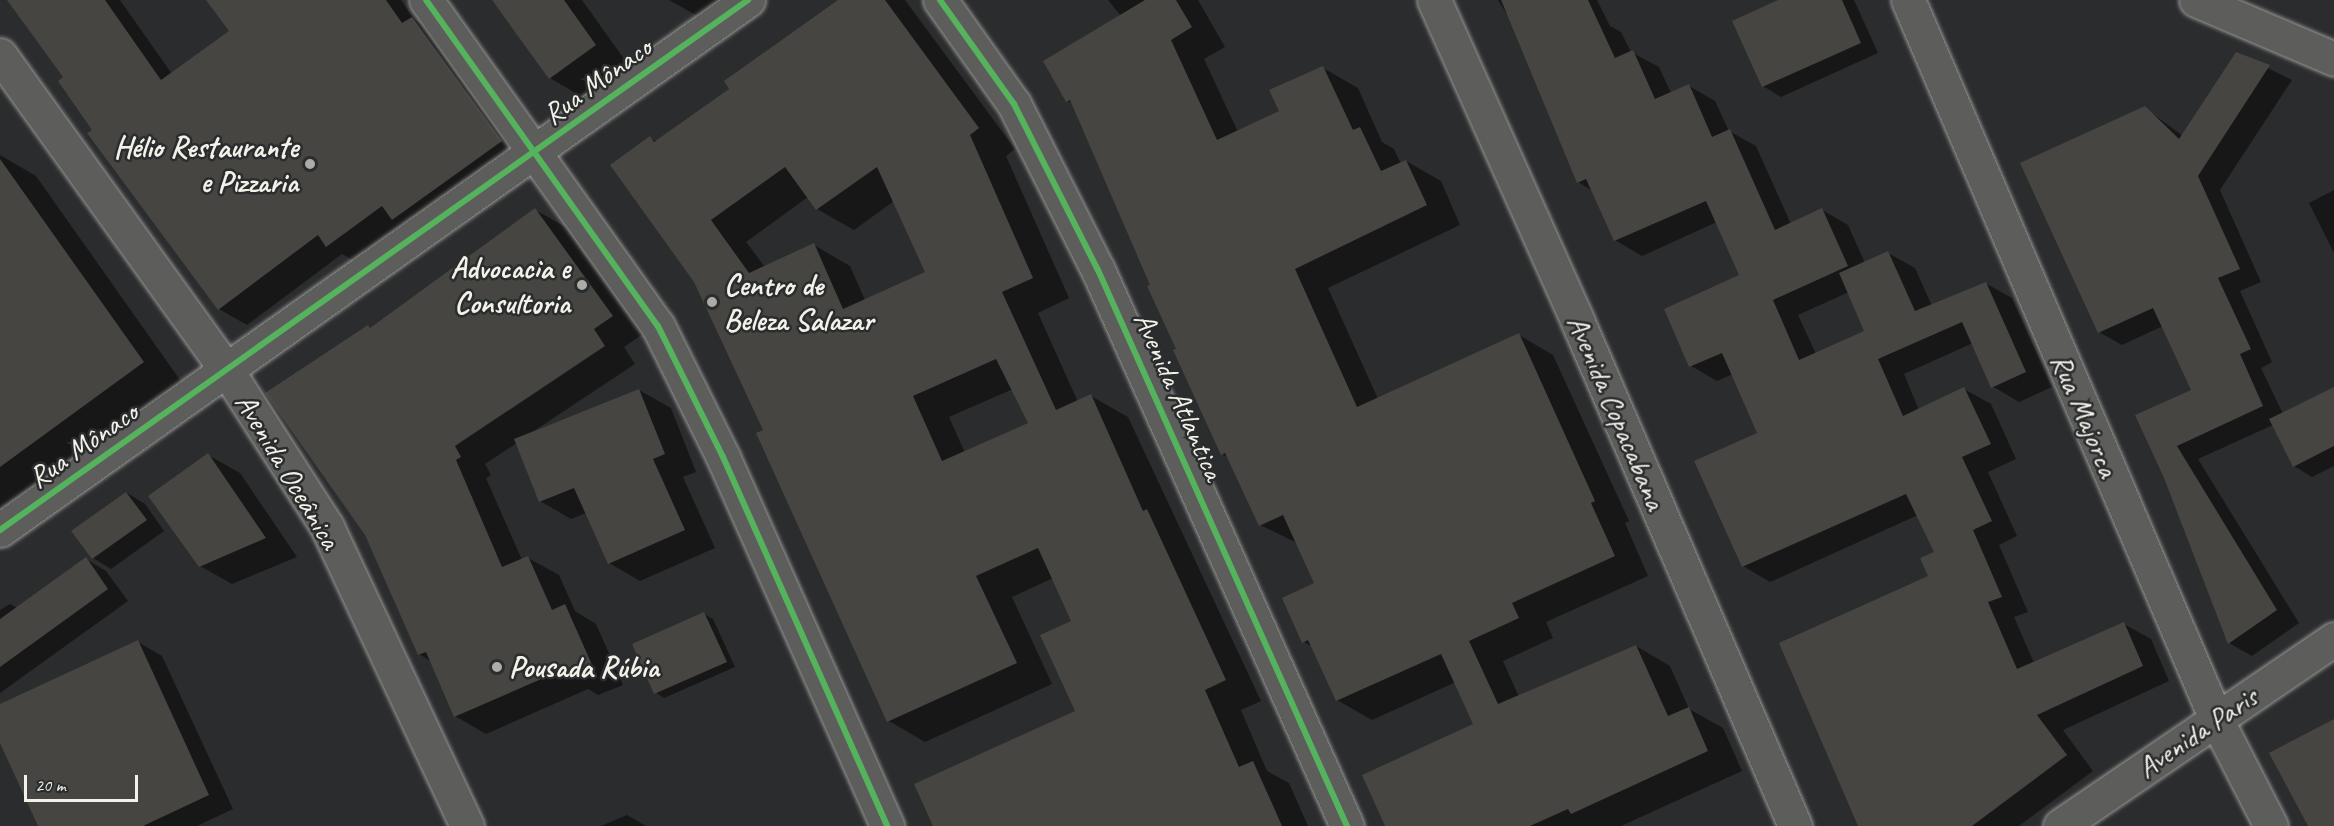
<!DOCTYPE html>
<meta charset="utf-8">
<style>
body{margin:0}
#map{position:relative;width:2334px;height:826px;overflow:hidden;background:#2b2c2d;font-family:Caveat,sans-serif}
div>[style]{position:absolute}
.shadow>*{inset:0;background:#0007}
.building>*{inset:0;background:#464542}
.roads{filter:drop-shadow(0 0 2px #979796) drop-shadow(0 0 2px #979796)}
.minor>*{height:33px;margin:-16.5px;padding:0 16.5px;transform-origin:16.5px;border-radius:16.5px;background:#5d5d5c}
.cycleway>*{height:6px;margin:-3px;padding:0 3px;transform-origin:3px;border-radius:3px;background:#56b35d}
.dots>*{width:16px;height:16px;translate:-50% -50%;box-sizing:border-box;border:3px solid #2a2d2e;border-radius:50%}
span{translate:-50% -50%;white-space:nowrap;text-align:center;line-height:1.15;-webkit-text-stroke:5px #2a2d2e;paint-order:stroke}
.street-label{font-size:30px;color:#f4f1e8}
.poi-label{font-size:30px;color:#f4f1e8;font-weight:700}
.right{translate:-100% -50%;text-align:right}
.left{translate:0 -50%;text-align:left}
.scale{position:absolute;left:24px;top:775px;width:114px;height:27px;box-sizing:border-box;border:3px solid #f4f1e8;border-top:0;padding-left:8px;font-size:18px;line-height:21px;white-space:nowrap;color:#f4f1e8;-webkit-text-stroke:4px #2a2d2e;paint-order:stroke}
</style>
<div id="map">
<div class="shadow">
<div style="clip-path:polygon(8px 0,120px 0,172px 74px,231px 32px,208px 0,401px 0,415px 20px,441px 35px,529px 158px,356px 262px,342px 254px,247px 325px,219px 309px,94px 130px,65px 78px)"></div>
<div style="clip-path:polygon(495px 0,582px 0,627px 63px,582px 97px,550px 78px)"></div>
<div style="clip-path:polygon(669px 0,729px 0,703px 19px)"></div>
<div style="clip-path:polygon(evenodd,840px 0,905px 0,1015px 149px,1006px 156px,1069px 298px,1038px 313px,1078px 402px,1091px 396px,1128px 417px,1261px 701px,1241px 710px,1267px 771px,1289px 783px,1308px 826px,935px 826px,1077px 711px,1073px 622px,1053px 578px,1012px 597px,1052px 684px,925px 742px,889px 721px,765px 431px,650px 138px,657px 142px,731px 89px,840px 0,808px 197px,817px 209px,854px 230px,894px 201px,927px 272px,865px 300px,850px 266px,814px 245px,765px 267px,746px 242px,808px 197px,840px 0,1013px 389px,1030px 424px,965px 453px,949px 417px,1013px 389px)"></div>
<div style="clip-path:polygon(1108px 0,1198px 0,1225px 47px,1204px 59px,1238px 132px,1281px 112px,1323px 68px,1358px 88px,1382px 142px,1394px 149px,1401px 164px,1406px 161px,1441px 181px,1460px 225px,1328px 288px,1378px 399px,1519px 335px,1553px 355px,1629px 521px,1625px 523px,1648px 576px,1546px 622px,1553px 638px,1503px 661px,1519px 697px,1636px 646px,1670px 666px,1689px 709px,1723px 728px,1742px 771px,1621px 826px,1387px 826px,1475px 725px,1456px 682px,1372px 720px,1337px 700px,1313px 647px,1304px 642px,1316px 584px,1297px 543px,1260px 525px,1230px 459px,1222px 454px,1175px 351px,1178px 350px,1073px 103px,1067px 101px,1121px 16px)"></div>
<div style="clip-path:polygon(evenodd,1498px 0,1597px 0,1610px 26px,1621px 32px,1631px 52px,1659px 67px,1671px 93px,1689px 86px,1715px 101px,1729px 131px,1756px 146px,1791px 224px,1822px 210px,1848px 225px,1865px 263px,1888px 253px,1915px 268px,1932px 306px,1985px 283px,2012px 298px,2052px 387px,2019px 402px,1992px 386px,1973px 343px,1904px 374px,1919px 410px,1964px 389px,1991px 404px,2016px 459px,1988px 472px,2017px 536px,1999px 545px,2028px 612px,2014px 617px,2034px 663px,2124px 624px,2151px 639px,2169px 681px,2063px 730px,2093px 771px,2019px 826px,1861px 826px,1936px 552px,1918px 515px,1770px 582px,1743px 566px,1759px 434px,1733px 374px,1717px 381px,1691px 366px,1741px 276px,1717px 222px,1642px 256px,1615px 240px,1593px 191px,1578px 182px,1513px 24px,1498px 0,1849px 292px,1866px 331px,1816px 354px,1798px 315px,1849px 292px)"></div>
<div style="clip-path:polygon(1781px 0,1854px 0,1878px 53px,1781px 97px,1763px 86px)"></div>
<div style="clip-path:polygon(2237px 53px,2292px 80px,2220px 190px,2261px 282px,2240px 291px,2272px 362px,2261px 368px,2283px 414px,2334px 388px,2334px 466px,2312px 477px,2294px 466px,2273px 425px,2198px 459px,2299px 623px,2252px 656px,2229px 643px,2166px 477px,2193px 391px,2163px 326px,2122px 345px,2099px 332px,2145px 108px,2183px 136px)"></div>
<div style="clip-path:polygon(0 155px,36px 176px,185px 387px,0 520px)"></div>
<div style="clip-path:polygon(2334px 190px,2334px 253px,2309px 203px)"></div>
<div style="clip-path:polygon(535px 210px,566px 227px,643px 334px,624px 347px,635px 364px,534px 431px,639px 390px,671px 408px,696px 472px,683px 477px,715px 548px,640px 581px,609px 563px,586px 513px,571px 519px,540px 501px,517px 443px,485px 464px,491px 475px,486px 478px,522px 560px,528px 558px,559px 575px,575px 611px,596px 624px,623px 685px,598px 695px,588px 689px,486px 734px,455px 716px,432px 662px,419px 654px,368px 327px,371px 328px)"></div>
<div style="clip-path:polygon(208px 455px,240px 473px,297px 557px,232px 584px,200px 566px)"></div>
<div style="clip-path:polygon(127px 493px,145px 504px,164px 531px,111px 569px,93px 558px)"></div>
<div style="clip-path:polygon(86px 559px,106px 571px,128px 601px,0 693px,0 610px,10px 604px,17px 608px)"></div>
<div style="clip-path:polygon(704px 614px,713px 619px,735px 667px,664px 698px,655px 692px)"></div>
<div style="clip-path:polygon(138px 642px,162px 656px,233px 809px,197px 826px,40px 826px,0 740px,0 706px)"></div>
<div style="clip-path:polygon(627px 815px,646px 826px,601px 826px)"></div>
</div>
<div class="building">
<div style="clip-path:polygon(7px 0,105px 0,161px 80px,229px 31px,206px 0,386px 0,402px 23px,412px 17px,502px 141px,392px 220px,382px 206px,326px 247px,318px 235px,218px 310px,87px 133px,92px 130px,58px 81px,63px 77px)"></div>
<div style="clip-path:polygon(492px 0,564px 0,596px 45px,549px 79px)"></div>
<div style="clip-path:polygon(evenodd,838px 0,885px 0,979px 128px,970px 135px,1033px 278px,1002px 292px,1056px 410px,1091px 394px,1143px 511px,1147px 509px,1226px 680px,1205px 690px,1239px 767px,1253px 761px,1282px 826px,933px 826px,914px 784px,1075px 711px,1040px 635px,1071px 621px,1038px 548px,976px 576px,1017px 663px,887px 722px,756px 433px,763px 430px,694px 282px,610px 165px,650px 136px,654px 142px,729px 89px,724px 81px,838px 0,785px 167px,816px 210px,877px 167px,925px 272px,843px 309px,814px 243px,749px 273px,711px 220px,785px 167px,838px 0,996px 359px,1028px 423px,942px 461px,913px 396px,996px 359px)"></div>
<div style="clip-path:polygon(1145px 0,1176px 0,1192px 27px,1171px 40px,1217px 140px,1279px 111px,1269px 90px,1323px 66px,1353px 130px,1360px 127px,1381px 171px,1406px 160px,1427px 205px,1295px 269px,1357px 407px,1519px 333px,1595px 501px,1591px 503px,1615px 556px,1512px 603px,1519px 618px,1469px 641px,1498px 704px,1636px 645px,1668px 716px,1689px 707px,1708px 751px,1571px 814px,1568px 809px,1530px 826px,1385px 826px,1362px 775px,1473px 724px,1441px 654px,1336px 701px,1308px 640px,1302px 643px,1282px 598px,1314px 583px,1283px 515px,1259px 526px,1225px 453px,1221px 455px,1173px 350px,1176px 349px,1147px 286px,1150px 285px,1070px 100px,1066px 102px,1043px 61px)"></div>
<div style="clip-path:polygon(1501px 0,1588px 0,1615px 58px,1633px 50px,1655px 99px,1689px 84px,1712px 137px,1730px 129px,1775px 230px,1822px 208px,1848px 266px,1773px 300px,1799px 360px,1864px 331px,1839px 273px,1888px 251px,1915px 311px,1986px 282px,2026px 372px,1991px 388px,1962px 322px,1878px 359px,1903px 416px,1964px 387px,1991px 444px,1962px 457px,1992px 521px,1973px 530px,2002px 597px,1988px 602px,2017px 669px,2124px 622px,2143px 666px,2037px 715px,2067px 755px,1972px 826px,1858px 826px,1779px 643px,1928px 576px,1920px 558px,1934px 552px,1906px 494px,1742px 567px,1694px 461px,1757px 433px,1722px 353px,1689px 367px,1664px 309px,1739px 275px,1706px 201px,1614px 241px,1586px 179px,1577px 183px)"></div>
<div style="clip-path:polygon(1778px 0,1842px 0,1861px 43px,1762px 87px,1732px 21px)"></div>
<div style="clip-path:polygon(2236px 52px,2270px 65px,2198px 176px,2240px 269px,2218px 278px,2251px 349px,2240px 354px,2263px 406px,2177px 446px,2277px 610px,2228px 644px,2164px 478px,2135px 415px,2191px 390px,2153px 308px,2098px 333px,2020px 163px,2145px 106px,2179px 139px)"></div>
<div style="clip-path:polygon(0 159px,144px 362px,0 467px)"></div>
<div style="clip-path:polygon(535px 208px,613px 316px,594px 329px,605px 346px,455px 446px,461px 457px,456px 460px,502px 567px,528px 556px,552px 610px,565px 604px,593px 667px,566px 678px,562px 670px,454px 717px,426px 652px,418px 655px,365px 535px,265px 393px,368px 325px,370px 328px)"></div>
<div style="clip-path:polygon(2334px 387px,2334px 446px,2293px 467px,2269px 419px)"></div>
<div style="clip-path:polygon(639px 389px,665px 454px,653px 459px,685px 530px,608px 564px,574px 488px,539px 502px,514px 439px)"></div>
<div style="clip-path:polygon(208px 453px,266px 538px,199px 567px,148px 496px)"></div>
<div style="clip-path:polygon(126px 492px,147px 520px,92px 559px,71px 531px)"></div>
<div style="clip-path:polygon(86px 557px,108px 589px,0 667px,0 619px)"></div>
<div style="clip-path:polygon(704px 612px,727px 662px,654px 694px,632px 644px)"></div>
<div style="clip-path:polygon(138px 640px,209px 795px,143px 826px,38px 826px,0 743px,0 704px)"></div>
<div style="clip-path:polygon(2334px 719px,2334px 826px,2308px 826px,2269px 753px)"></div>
</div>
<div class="roads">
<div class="minor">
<div style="left:426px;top:0;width:400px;rotate:54.6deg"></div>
<div style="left:658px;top:326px;width:146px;rotate:63.6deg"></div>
<div style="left:723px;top:457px;width:404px;rotate:66deg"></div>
<div style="left:940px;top:0;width:128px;rotate:54.6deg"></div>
<div style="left:1014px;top:104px;width:186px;rotate:63.2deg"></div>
<div style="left:1098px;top:270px;width:609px;rotate:65.88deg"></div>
<div style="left:1434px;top:0;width:350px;rotate:65.9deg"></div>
<div style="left:1577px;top:320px;width:551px;rotate:66.69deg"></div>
<div style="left:1908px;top:0;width:782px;rotate:66.81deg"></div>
<div style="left:2216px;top:719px;width:120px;rotate:62.8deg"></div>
<div style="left:2196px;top:0;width:150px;rotate:23.1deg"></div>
<div style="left:0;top:55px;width:390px;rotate:54.3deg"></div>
<div style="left:228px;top:372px;width:184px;rotate:57.4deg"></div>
<div style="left:327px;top:527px;width:330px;rotate:64.9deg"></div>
<div style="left:0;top:530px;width:917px;rotate:-35.32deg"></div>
<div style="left:2060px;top:826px;width:332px;rotate:-34.3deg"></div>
</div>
</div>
<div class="cycleway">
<div style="left:426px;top:0;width:400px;rotate:54.6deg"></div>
<div style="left:658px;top:326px;width:146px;rotate:63.6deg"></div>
<div style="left:723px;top:457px;width:404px;rotate:66deg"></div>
<div style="left:940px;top:0;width:128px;rotate:54.6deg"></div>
<div style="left:1014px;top:104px;width:186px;rotate:63.2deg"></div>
<div style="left:1098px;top:270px;width:609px;rotate:65.88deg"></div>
<div style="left:0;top:530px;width:917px;rotate:-35.32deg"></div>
</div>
<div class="dots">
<div style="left:310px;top:164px;background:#aeaca7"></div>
<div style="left:582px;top:285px;background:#aeaca7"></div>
<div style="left:712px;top:302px;background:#aeaca7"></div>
<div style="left:497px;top:667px;background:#aeaca7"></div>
</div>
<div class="street-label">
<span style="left:597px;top:81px;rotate:-36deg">Rua Mônaco</span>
<span style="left:1179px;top:396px;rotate:66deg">Avenida Atlantica</span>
<span style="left:1617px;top:412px;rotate:67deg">Avenida Copacabana</span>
<span style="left:2085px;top:415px;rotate:67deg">Rua Majorca</span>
<span style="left:83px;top:445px;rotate:-35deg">Rua Mônaco</span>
<span style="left:288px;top:471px;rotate:59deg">Avenida Oceânica</span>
<span style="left:2197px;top:732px;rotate:-34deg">Avenida Paris</span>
</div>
<div class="poi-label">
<span class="right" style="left:298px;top:164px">Hélio Restaurante<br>e Pizzaria</span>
<span class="right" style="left:570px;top:285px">Advocacia e<br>Consultoria</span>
<span class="left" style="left:724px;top:302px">Centro de<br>Beleza Salazar</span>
<span class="left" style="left:509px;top:667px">Pousada Rúbia</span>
</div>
<div class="scale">20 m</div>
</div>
